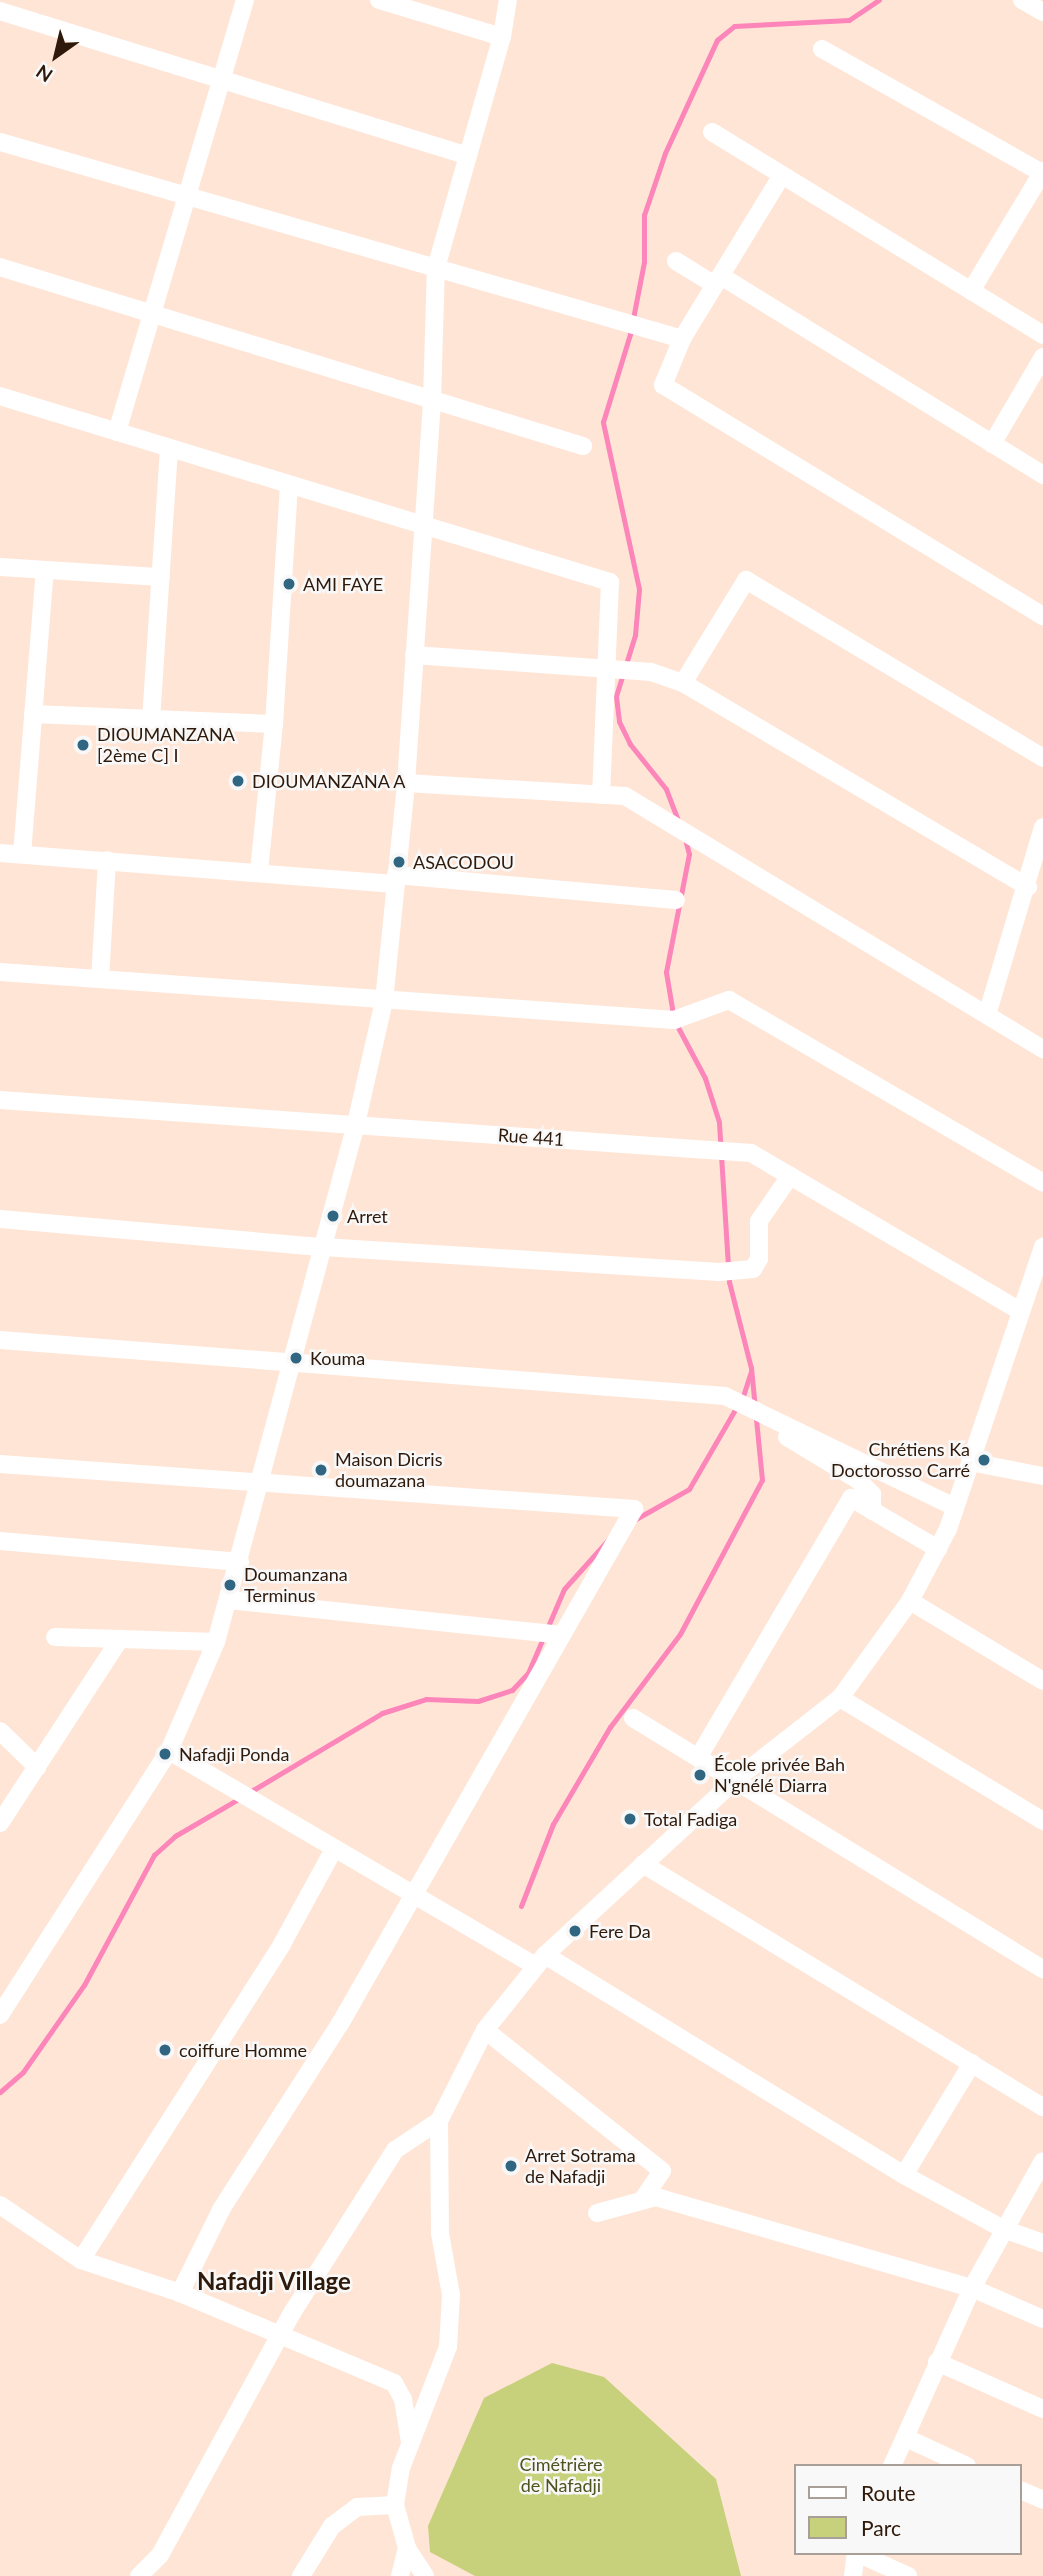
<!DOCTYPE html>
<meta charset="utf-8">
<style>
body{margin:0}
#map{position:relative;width:1043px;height:2576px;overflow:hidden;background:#ffe5d6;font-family:Lato,sans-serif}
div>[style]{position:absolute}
.green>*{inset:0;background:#c7d07b}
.stream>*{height:5px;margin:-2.5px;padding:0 2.5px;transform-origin:2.5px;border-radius:2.5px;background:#fc85ba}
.street>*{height:18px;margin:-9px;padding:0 9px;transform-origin:9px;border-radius:9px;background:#fff}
.dots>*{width:19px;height:19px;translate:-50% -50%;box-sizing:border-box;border:4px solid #f8f8f8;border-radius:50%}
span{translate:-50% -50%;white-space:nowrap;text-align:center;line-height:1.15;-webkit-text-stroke:5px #f8f8f8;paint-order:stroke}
.poi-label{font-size:18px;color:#2f190a}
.left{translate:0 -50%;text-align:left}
.right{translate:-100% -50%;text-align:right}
.street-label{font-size:18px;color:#2f190a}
.park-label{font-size:18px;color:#4f531f}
.district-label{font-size:24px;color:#2f190a;font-weight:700}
.legend{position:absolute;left:794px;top:2464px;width:228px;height:91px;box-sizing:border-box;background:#f8f8f8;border:2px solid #a89f99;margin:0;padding:9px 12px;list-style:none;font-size:21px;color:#2f190a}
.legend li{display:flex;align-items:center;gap:14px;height:35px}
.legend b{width:35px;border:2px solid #a89f99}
.north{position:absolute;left:21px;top:21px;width:70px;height:70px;-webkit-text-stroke:5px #f8f8f8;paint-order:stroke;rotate:214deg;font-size:19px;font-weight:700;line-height:28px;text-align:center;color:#2f190a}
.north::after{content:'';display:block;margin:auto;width:24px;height:32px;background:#2f190a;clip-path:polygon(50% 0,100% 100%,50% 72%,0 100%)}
</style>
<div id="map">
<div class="green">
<div style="clip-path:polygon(552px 2363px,604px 2377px,716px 2479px,741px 2576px,475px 2576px,430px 2552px,428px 2526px,484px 2398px)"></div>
</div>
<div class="stream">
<div style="left:679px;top:823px;width:36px;rotate:-111deg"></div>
<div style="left:666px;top:789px;width:58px;rotate:-128.7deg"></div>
<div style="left:630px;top:744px;width:25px;rotate:-116deg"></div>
<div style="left:619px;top:721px;width:25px;rotate:-97deg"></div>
<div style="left:616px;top:696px;width:64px;rotate:-72.7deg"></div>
<div style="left:635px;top:635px;width:46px;rotate:-85deg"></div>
<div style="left:639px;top:589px;width:171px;rotate:-102.2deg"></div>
<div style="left:603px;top:422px;width:92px;rotate:-72.9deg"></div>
<div style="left:630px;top:334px;width:73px;rotate:-79deg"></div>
<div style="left:644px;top:262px;width:47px;rotate:-90deg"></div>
<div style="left:644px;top:215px;width:65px;rotate:-71.3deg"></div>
<div style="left:665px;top:153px;width:124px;rotate:-65.3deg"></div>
<div style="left:717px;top:40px;width:22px;rotate:-39deg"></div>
<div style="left:734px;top:26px;width:115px;rotate:-3deg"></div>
<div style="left:849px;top:20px;width:36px;rotate:-34deg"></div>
<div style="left:634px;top:1520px;width:63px;rotate:-29.4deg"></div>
<div style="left:689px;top:1489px;width:108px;rotate:-59.9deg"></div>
<div style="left:743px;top:1396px;width:26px;rotate:-72deg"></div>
<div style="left:248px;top:1793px;width:156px;rotate:-30.8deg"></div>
<div style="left:382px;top:1713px;width:46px;rotate:-17.7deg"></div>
<div style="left:426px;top:1699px;width:52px;rotate:2.2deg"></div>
<div style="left:478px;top:1701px;width:36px;rotate:-18deg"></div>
<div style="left:512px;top:1690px;width:23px;rotate:-47deg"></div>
<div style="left:528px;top:1673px;width:91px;rotate:-66.8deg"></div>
<div style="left:564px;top:1589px;width:75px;rotate:-48.2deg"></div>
<div style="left:521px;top:1906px;width:88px;rotate:-68.7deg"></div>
<div style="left:553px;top:1824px;width:113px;rotate:-59.6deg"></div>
<div style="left:610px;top:1727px;width:116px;rotate:-53deg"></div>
<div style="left:680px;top:1634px;width:174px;rotate:-62deg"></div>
<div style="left:762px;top:1480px;width:113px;rotate:-95.6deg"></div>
<div style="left:751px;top:1368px;width:89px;rotate:-104.3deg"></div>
<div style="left:729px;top:1282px;width:160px;rotate:-93.6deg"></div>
<div style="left:719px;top:1122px;width:46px;rotate:-107.7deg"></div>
<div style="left:705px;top:1078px;width:66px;rotate:-118.1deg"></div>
<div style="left:674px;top:1020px;width:49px;rotate:-99.5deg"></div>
<div style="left:666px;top:972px;width:120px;rotate:-79deg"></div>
<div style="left:689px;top:854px;width:16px;rotate:-105deg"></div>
<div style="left:0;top:2092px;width:30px;rotate:-41deg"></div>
<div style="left:23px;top:2072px;width:106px;rotate:-55deg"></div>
<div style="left:84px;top:1985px;width:148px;rotate:-61.7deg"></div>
<div style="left:154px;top:1855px;width:28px;rotate:-42deg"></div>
<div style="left:175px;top:1836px;width:75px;rotate:-30.3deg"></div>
</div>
<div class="street">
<div style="left:379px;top:0;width:128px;rotate:16.7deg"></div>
<div style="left:1022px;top:0;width:24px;rotate:30deg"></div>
<div style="left:0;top:11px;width:487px;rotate:17.2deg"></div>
<div style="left:822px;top:49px;width:253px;rotate:29.4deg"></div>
<div style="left:712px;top:132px;width:388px;rotate:31.5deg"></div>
<div style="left:0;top:142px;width:710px;rotate:16.11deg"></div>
<div style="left:782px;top:175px;width:192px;rotate:121.4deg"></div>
<div style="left:682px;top:339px;width:50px;rotate:112.4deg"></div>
<div style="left:663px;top:385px;width:445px;rotate:31.3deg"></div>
<div style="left:676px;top:261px;width:46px;rotate:31.6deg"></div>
<div style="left:0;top:267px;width:610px;rotate:17.07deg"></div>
<div style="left:721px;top:276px;width:379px;rotate:31.7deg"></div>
<div style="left:971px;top:291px;width:140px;rotate:-59deg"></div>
<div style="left:0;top:396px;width:638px;rotate:16.96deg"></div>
<div style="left:610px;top:582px;width:213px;rotate:92.4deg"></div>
<div style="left:117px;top:432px;width:451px;rotate:-73.5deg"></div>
<div style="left:992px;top:444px;width:101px;rotate:-59.6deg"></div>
<div style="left:0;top:567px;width:161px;rotate:3.6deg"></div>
<div style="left:414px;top:655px;width:238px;rotate:4.1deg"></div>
<div style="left:651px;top:672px;width:34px;rotate:19deg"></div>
<div style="left:683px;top:683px;width:401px;rotate:30.6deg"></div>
<div style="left:683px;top:683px;width:121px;rotate:-58.5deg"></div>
<div style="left:746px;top:580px;width:346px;rotate:30.9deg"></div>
<div style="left:33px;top:714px;width:241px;rotate:2.4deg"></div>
<div style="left:151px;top:720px;width:273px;rotate:-86.2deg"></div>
<div style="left:406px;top:783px;width:219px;rotate:3.4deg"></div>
<div style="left:625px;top:796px;width:489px;rotate:31.2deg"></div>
<div style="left:0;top:853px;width:396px;rotate:4.5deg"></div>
<div style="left:22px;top:854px;width:285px;rotate:-85.4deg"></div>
<div style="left:259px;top:871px;width:148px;rotate:-84.2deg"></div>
<div style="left:274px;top:724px;width:239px;rotate:-86.4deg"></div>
<div style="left:396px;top:875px;width:281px;rotate:5.1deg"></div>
<div style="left:0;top:972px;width:676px;rotate:4.07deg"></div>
<div style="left:674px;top:1020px;width:59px;rotate:-20deg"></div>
<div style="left:729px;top:1000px;width:363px;rotate:30.2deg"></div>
<div style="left:100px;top:979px;width:119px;rotate:-86.6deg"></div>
<div style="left:987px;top:1015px;width:196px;rotate:-73.4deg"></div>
<div style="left:0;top:1100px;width:753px;rotate:4.04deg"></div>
<div style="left:751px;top:1153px;width:312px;rotate:30.4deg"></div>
<div style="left:0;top:1219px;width:324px;rotate:5deg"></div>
<div style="left:323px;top:1247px;width:397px;rotate:3.6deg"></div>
<div style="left:719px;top:1272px;width:34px;rotate:-5deg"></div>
<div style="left:753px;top:1269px;width:12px;rotate:-59deg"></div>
<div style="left:759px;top:1259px;width:38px;rotate:-90deg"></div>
<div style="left:759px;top:1221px;width:55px;rotate:-55.4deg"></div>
<div style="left:0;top:1340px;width:727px;rotate:4.42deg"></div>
<div style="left:725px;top:1396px;width:255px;rotate:25.8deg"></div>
<div style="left:787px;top:1437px;width:83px;rotate:31.2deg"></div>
<div style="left:858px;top:1480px;width:20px;rotate:45deg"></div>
<div style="left:872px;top:1494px;width:17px;rotate:90deg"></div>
<div style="left:970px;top:1462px;width:74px;rotate:10.9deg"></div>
<div style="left:0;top:1464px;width:636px;rotate:4.06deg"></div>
<div style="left:634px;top:1509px;width:591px;rotate:119.73deg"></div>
<div style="left:341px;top:2022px;width:223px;rotate:122.6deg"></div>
<div style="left:221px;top:2210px;width:93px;rotate:116.3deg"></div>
<div style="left:0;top:1541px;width:241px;rotate:5deg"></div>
<div style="left:229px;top:1600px;width:333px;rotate:6deg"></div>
<div style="left:910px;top:1601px;width:155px;rotate:31deg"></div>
<div style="left:55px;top:1637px;width:161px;rotate:1.8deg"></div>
<div style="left:840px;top:1698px;width:237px;rotate:31.2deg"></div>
<div style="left:633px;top:1718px;width:481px;rotate:31.5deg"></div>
<div style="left:0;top:1731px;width:52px;rotate:44.2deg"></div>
<div style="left:169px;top:1751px;width:425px;rotate:30.4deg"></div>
<div style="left:698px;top:1758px;width:302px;rotate:-59.5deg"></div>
<div style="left:851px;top:1498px;width:101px;rotate:30.4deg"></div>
<div style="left:0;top:1823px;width:220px;rotate:-56.9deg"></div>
<div style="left:643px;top:1864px;width:468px;rotate:31.3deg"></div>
<div style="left:545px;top:1955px;width:421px;rotate:31.5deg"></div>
<div style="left:904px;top:2175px;width:113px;rotate:28.6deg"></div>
<div style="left:1003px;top:2229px;width:42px;rotate:19.3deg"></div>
<div style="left:0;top:2015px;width:313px;rotate:-57.4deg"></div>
<div style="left:169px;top:1751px;width:119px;rotate:-66.7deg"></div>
<div style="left:216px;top:1642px;width:537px;rotate:-74.88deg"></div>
<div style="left:356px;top:1124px;width:126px;rotate:-77.2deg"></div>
<div style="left:384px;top:1001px;width:219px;rotate:-84.2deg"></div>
<div style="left:406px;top:783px;width:384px;rotate:-86.1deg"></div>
<div style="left:432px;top:400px;width:132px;rotate:-88.3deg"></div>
<div style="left:436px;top:268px;width:240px;rotate:-74.1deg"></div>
<div style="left:502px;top:37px;width:37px;rotate:-81deg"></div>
<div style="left:485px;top:2030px;width:226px;rotate:38.5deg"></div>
<div style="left:662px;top:2171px;width:32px;rotate:124deg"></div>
<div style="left:904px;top:2175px;width:131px;rotate:-58.7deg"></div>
<div style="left:0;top:2205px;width:98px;rotate:34.2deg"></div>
<div style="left:81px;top:2260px;width:104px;rotate:18.4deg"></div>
<div style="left:180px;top:2293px;width:232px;rotate:22.8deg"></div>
<div style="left:394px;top:2383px;width:18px;rotate:61deg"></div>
<div style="left:403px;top:2399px;width:44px;rotate:80.8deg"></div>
<div style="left:597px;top:2213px;width:61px;rotate:-15.2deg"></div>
<div style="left:656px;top:2197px;width:329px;rotate:16.1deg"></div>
<div style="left:972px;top:2288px;width:77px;rotate:23.6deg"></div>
<div style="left:81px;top:2260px;width:375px;rotate:-57.5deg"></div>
<div style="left:282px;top:1944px;width:108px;rotate:-61.3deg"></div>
<div style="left:937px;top:2362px;width:116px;rotate:23.9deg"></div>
<div style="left:906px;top:2438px;width:67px;rotate:24.7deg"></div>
<div style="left:892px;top:2466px;width:195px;rotate:-65.8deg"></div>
<div style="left:972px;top:2288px;width:145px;rotate:-60.8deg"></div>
<div style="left:1020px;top:2490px;width:25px;rotate:23deg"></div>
<div style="left:857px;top:2553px;width:56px;rotate:24.3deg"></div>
<div style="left:139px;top:2576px;width:30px;rotate:-45deg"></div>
<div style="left:160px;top:2555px;width:276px;rotate:-61.4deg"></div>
<div style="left:292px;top:2313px;width:193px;rotate:-57.7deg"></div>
<div style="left:395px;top:2150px;width:53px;rotate:-33.4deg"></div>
<div style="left:301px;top:2576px;width:59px;rotate:-58.2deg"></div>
<div style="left:332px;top:2526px;width:31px;rotate:-37deg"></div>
<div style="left:357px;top:2507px;width:38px;rotate:-3deg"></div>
<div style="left:400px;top:2576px;width:29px;rotate:-76deg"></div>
<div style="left:425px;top:2576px;width:33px;rotate:-123deg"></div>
<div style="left:407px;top:2548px;width:45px;rotate:-105.6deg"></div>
<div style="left:395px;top:2505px;width:37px;rotate:-81deg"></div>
<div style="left:401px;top:2468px;width:130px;rotate:-68.8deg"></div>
<div style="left:448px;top:2347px;width:52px;rotate:-86.7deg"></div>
<div style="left:451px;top:2295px;width:63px;rotate:-100.1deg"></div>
<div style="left:440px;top:2233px;width:112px;rotate:-90.5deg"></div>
<div style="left:439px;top:2121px;width:102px;rotate:-63.2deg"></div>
<div style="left:485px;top:2030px;width:96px;rotate:-51.3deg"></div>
<div style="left:545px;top:1955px;width:258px;rotate:-42.6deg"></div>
<div style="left:735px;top:1780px;width:133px;rotate:-38deg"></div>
<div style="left:840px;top:1698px;width:120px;rotate:-54.2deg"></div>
<div style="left:910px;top:1601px;width:81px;rotate:-62.2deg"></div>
<div style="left:948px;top:1529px;width:298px;rotate:-71.4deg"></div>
<div style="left:853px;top:2576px;width:23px;rotate:-83deg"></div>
</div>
<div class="dots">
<div style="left:289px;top:584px;background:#306681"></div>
<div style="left:83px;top:745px;background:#306681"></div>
<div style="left:238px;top:781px;background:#306681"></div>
<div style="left:399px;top:862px;background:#306681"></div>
<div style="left:333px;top:1216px;background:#306681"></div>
<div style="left:296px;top:1358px;background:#306681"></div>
<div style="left:984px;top:1460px;background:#306681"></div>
<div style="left:321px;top:1470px;background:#306681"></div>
<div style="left:230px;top:1585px;background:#306681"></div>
<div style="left:165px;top:1754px;background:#306681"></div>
<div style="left:700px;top:1775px;background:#306681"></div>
<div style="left:630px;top:1819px;background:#306681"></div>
<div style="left:575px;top:1931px;background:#306681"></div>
<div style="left:165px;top:2050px;background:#306681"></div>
<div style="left:511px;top:2166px;background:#306681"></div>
</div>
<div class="poi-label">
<span class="left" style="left:303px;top:584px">AMI FAYE</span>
<span class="left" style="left:97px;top:745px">DIOUMANZANA<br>[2ème C] I</span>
<span class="left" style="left:252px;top:781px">DIOUMANZANA A</span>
<span class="left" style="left:413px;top:862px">ASACODOU</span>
<span class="left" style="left:347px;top:1216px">Arret</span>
<span class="left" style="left:310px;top:1358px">Kouma</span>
<span class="right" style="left:970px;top:1460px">Chrétiens Ka<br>Doctorosso Carré</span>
<span class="left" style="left:335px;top:1470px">Maison Dicris<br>doumazana</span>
<span class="left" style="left:244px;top:1585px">Doumanzana<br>Terminus</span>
<span class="left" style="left:179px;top:1754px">Nafadji Ponda</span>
<span class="left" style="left:714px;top:1775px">École privée Bah<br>N'gnélé Diarra</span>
<span class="left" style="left:644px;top:1819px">Total Fadiga</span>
<span class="left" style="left:589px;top:1931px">Fere Da</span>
<span class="left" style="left:179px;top:2050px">coiffure Homme</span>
<span class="left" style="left:525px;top:2166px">Arret Sotrama<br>de Nafadji</span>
</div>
<div class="street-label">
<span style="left:531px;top:1137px;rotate:4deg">Rue 441</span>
</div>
<div class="park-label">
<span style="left:561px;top:2475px">Cimétrière<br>de Nafadji</span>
</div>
<div class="district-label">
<span style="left:274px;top:2281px">Nafadji Village</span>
</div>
<ul class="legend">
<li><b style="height:9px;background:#fff"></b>Route</li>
<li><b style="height:19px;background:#c7d07b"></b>Parc</li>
</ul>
<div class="north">N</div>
</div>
